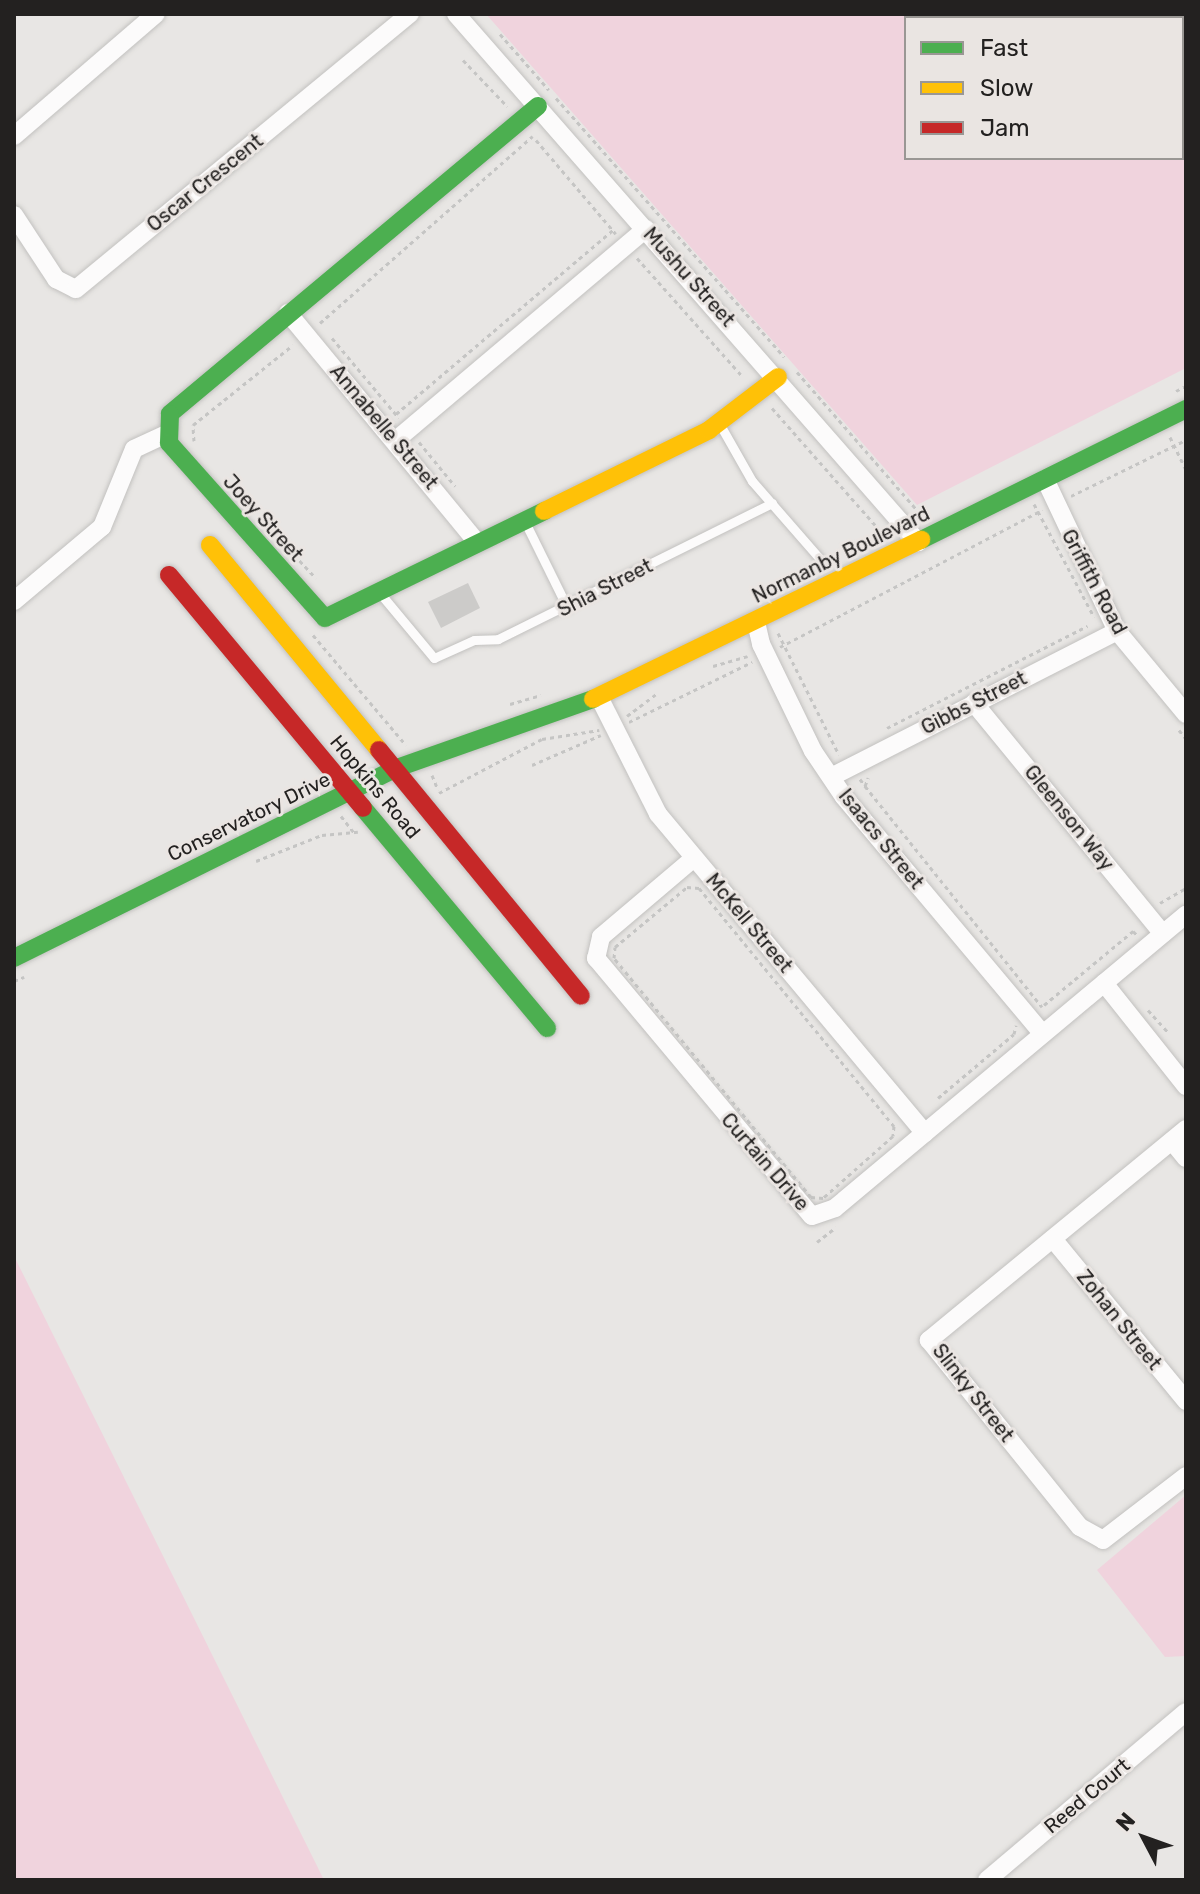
<!DOCTYPE html>
<style>
body{margin:0}
#map{position:relative;width:1200px;height:1894px;overflow:hidden;background:#e8e6e4;font-family:Rubik,sans-serif}
div>[style]{position:absolute}
.green>*{inset:0;background:#f0d3dd}
.building>*{inset:0;background:#cccbc9}
.path>*{height:3px;margin-top:-1.5px;transform-origin:0;background:repeating-linear-gradient(90deg,#c5c5c4 0 4px,transparent 0 8px)}
.roads{filter:drop-shadow(0 0 2px #c2c1bf) drop-shadow(0 0 2px #c2c1bf)}
.lane>*{height:9px;margin:-4.5px;padding:0 4.5px;transform-origin:4.5px;border-radius:4.5px;background:#fcfbfb}
.street>*{height:18px;margin:-9px;padding:0 9px;transform-origin:9px;border-radius:9px;background:#fcfbfb}
.fast>*{height:18px;margin:-9px;padding:0 9px;transform-origin:9px;border-radius:9px;background:#4caf50}
.slow>*{height:18px;margin:-9px;padding:0 9px;transform-origin:9px;border-radius:9px;background:#ffc107}
.jam>*{height:18px;margin:-9px;padding:0 9px;transform-origin:9px;border-radius:9px;background:#c62828}
span{translate:-50% -50%;white-space:nowrap;text-align:center;line-height:1.15;-webkit-text-stroke:6px #eae5e2;paint-order:stroke}
.street-label{font-size:20px;color:#232120}
.frame{position:absolute;inset:0;border:16px solid #232120;pointer-events:none}
.legend{position:absolute;left:904px;top:16px;width:280px;height:144px;box-sizing:border-box;background:#eae5e2;border:2px solid #9a9794;margin:0;padding:10px 14px;list-style:none;font-size:24px;color:#232120}
.legend li{display:flex;align-items:center;gap:16px;height:40px}
.legend b{width:40px;border:2px solid #9a9794}
.north{position:absolute;left:1104px;top:1798px;width:80px;height:80px;-webkit-text-stroke:6px #eae5e2;paint-order:stroke;rotate:311deg;font-size:22px;font-weight:700;line-height:32px;text-align:center;color:#232120}
.north::after{content:'';display:block;margin:auto;width:28px;height:36px;background:#232120;clip-path:polygon(50% 0,100% 100%,50% 72%,0 100%)}
</style>
<div id="map">
<div class="green">
<div style="clip-path:polygon(evenodd,486px 14px,1186px 14px,1186px 368px,917px 505px,486px 14px,906px 18px,1182px 18px,1182px 158px,906px 158px,906px 18px)"></div>
<div style="clip-path:polygon(14px 1256px,324px 1880px,14px 1880px)"></div>
<div style="clip-path:polygon(1186px 1495px,1186px 1656px,1165px 1657px,1097px 1570px)"></div>
</div>
<div class="building">
<div style="clip-path:polygon(468px 583px,480px 608px,441px 628px,428px 602px)"></div>
</div>
<div class="path">
<div style="left:500px;top:34px;width:74px;rotate:48.8deg"></div>
<div style="left:463px;top:60px;width:64px;rotate:46.3deg"></div>
<div style="left:556px;top:98px;width:345px;rotate:48.6deg"></div>
<div style="left:536px;top:140px;width:123px;rotate:49.6deg"></div>
<div style="left:637px;top:258px;width:159px;rotate:48.3deg"></div>
<div style="left:320px;top:323px;width:283px;rotate:-41.3deg"></div>
<div style="left:332px;top:338px;width:104px;rotate:50.1deg"></div>
<div style="left:797px;top:372px;width:192px;rotate:49deg"></div>
<div style="left:1176px;top:391px;width:11px;rotate:-27deg"></div>
<div style="left:772px;top:408px;width:171px;rotate:48.6deg"></div>
<div style="left:396px;top:414px;width:285px;rotate:-40.3deg"></div>
<div style="left:1170px;top:437px;width:37px;rotate:64deg"></div>
<div style="left:194px;top:441px;width:16px;rotate:-94deg"></div>
<div style="left:193px;top:425px;width:128px;rotate:-38.7deg"></div>
<div style="left:419px;top:442px;width:57px;rotate:50.7deg"></div>
<div style="left:1071px;top:496px;width:128px;rotate:-26deg"></div>
<div style="left:1034px;top:504px;width:128px;rotate:62deg"></div>
<div style="left:283px;top:543px;width:48px;rotate:46.7deg"></div>
<div style="left:778px;top:633px;width:136px;rotate:63.4deg"></div>
<div style="left:313px;top:635px;width:144px;rotate:49.8deg"></div>
<div style="left:780px;top:647px;width:296px;rotate:-27.6deg"></div>
<div style="left:713px;top:666px;width:36px;rotate:-16deg"></div>
<div style="left:510px;top:704px;width:32px;rotate:-16deg"></div>
<div style="left:627px;top:716px;width:36px;rotate:-37deg"></div>
<div style="left:629px;top:722px;width:137px;rotate:-26deg"></div>
<div style="left:887px;top:728px;width:225px;rotate:-27deg"></div>
<div style="left:1179px;top:730px;width:11px;rotate:52deg"></div>
<div style="left:532px;top:765px;width:75px;rotate:-23.5deg"></div>
<div style="left:432px;top:775px;width:16px;rotate:68deg"></div>
<div style="left:860px;top:779px;width:9px;rotate:54deg"></div>
<div style="left:865px;top:786px;width:9px;rotate:-69deg"></div>
<div style="left:865px;top:786px;width:283px;rotate:51.3deg"></div>
<div style="left:439px;top:793px;width:116px;rotate:-27.7deg"></div>
<div style="left:542px;top:739px;width:58px;rotate:-9deg"></div>
<div style="left:341px;top:816px;width:23px;rotate:52deg"></div>
<div style="left:256px;top:861px;width:71px;rotate:-21.5deg"></div>
<div style="left:322px;top:835px;width:36px;rotate:-5deg"></div>
<div style="left:687px;top:887px;width:12px;rotate:5deg"></div>
<div style="left:699px;top:888px;width:308px;rotate:50.7deg"></div>
<div style="left:894px;top:1126px;width:10px;rotate:96deg"></div>
<div style="left:893px;top:1136px;width:94px;rotate:138.5deg"></div>
<div style="left:823px;top:1198px;width:12px;rotate:-175deg"></div>
<div style="left:811px;top:1197px;width:310px;rotate:-129.5deg"></div>
<div style="left:614px;top:958px;width:11px;rotate:-85deg"></div>
<div style="left:615px;top:947px;width:94px;rotate:-39.8deg"></div>
<div style="left:1160px;top:903px;width:30px;rotate:-30deg"></div>
<div style="left:14px;top:981px;width:11px;rotate:-22deg"></div>
<div style="left:1044px;top:1005px;width:116px;rotate:-39.7deg"></div>
<div style="left:1133px;top:931px;width:6px;rotate:45deg"></div>
<div style="left:1148px;top:1010px;width:30px;rotate:48deg"></div>
<div style="left:938px;top:1098px;width:99px;rotate:-40.1deg"></div>
<div style="left:1014px;top:1034px;width:9px;rotate:-77deg"></div>
<div style="left:817px;top:1242px;width:24px;rotate:-38deg"></div>
</div>
<div class="roads">
<div class="lane">
<div style="left:719px;top:423px;width:67px;rotate:60.4deg"></div>
<div style="left:752px;top:481px;width:105px;rotate:48.9deg"></div>
<div style="left:525px;top:522px;width:95px;rotate:63.7deg"></div>
<div style="left:379px;top:592px;width:86px;rotate:50.2deg"></div>
<div style="left:434px;top:658px;width:44px;rotate:-24.2deg"></div>
<div style="left:474px;top:640px;width:24px;rotate:-2deg"></div>
<div style="left:498px;top:639px;width:306px;rotate:-26.4deg"></div>
</div>
<div class="street">
<div style="left:456px;top:14px;width:702px;rotate:48.81deg"></div>
<div style="left:14px;top:136px;width:187px;rotate:-40.7deg"></div>
<div style="left:14px;top:215px;width:77px;rotate:56.7deg"></div>
<div style="left:56px;top:279px;width:22px;rotate:27deg"></div>
<div style="left:76px;top:289px;width:433px;rotate:-39.5deg"></div>
<div style="left:288px;top:313px;width:297px;rotate:50.5deg"></div>
<div style="left:396px;top:440px;width:327px;rotate:-40.2deg"></div>
<div style="left:1045px;top:479px;width:168px;rotate:64.7deg"></div>
<div style="left:1117px;top:631px;width:108px;rotate:50.3deg"></div>
<div style="left:14px;top:601px;width:115px;rotate:-40.1deg"></div>
<div style="left:102px;top:527px;width:84px;rotate:-67.7deg"></div>
<div style="left:134px;top:449px;width:33px;rotate:-25deg"></div>
<div style="left:756px;top:622px;width:23px;rotate:77deg"></div>
<div style="left:761px;top:644px;width:119px;rotate:64.1deg"></div>
<div style="left:813px;top:751px;width:55px;rotate:56deg"></div>
<div style="left:844px;top:797px;width:309px;rotate:50deg"></div>
<div style="left:599px;top:697px;width:131px;rotate:63.2deg"></div>
<div style="left:658px;top:814px;width:416px;rotate:50.1deg"></div>
<div style="left:974px;top:703px;width:298px;rotate:50.7deg"></div>
<div style="left:831px;top:777px;width:321px;rotate:-27deg"></div>
<div style="left:694px;top:858px;width:122px;rotate:139.7deg"></div>
<div style="left:601px;top:937px;width:22px;rotate:103deg"></div>
<div style="left:596px;top:958px;width:336px;rotate:50.1deg"></div>
<div style="left:812px;top:1216px;width:24px;rotate:-19deg"></div>
<div style="left:835px;top:1208px;width:457px;rotate:-39.9deg"></div>
<div style="left:1104px;top:983px;width:132px;rotate:51.5deg"></div>
<div style="left:1186px;top:1129px;width:333px;rotate:140.6deg"></div>
<div style="left:929px;top:1340px;width:240px;rotate:51.1deg"></div>
<div style="left:1080px;top:1527px;width:26px;rotate:29deg"></div>
<div style="left:1103px;top:1540px;width:105px;rotate:-37.6deg"></div>
<div style="left:1172px;top:1141px;width:22px;rotate:51deg"></div>
<div style="left:1053px;top:1239px;width:210px;rotate:50.6deg"></div>
<div style="left:987px;top:1880px;width:260px;rotate:-40.2deg"></div>
</div>
<div class="fast">
<div style="left:538px;top:106px;width:480px;rotate:140.1deg"></div>
<div style="left:170px;top:414px;width:29px;rotate:92deg"></div>
<div style="left:169px;top:443px;width:234px;rotate:48.3deg"></div>
<div style="left:325px;top:618px;width:244px;rotate:-26deg"></div>
<div style="left:921px;top:540px;width:296px;rotate:-26.3deg"></div>
<div style="left:363px;top:808px;width:287px;rotate:50.1deg"></div>
<div style="left:14px;top:958px;width:424px;rotate:-26.4deg"></div>
<div style="left:394px;top:769px;width:211px;rotate:-19.4deg"></div>
</div>
<div class="slow">
<div style="left:544px;top:511px;width:184px;rotate:-26.1deg"></div>
<div style="left:709px;top:430px;width:87px;rotate:-37.5deg"></div>
<div style="left:210px;top:545px;width:266px;rotate:50.5deg"></div>
<div style="left:593px;top:699px;width:365px;rotate:-25.9deg"></div>
</div>
<div class="jam">
<div style="left:169px;top:575px;width:303px;rotate:50.2deg"></div>
<div style="left:379px;top:750px;width:318px;rotate:50.6deg"></div>
</div>
</div>
<div class="street-label">
<span style="left:205px;top:183px;rotate:-39deg">Oscar Crescent</span>
<span style="left:689px;top:277px;rotate:48deg">Mushu Street</span>
<span style="left:384px;top:427px;rotate:50deg">Annabelle Street</span>
<span style="left:263px;top:518px;rotate:48deg">Joey Street</span>
<span style="left:841px;top:555px;rotate:-26deg">Normanby Boulevard</span>
<span style="left:1094px;top:582px;rotate:62deg">Griffith Road</span>
<span style="left:605px;top:588px;rotate:-27deg">Shia Street</span>
<span style="left:974px;top:703px;rotate:-27deg">Gibbs Street</span>
<span style="left:375px;top:787px;rotate:50deg">Hopkins Road</span>
<span style="left:249px;top:817px;rotate:-26deg">Conservatory Drive</span>
<span style="left:1069px;top:818px;rotate:51deg">Gleenson Way</span>
<span style="left:881px;top:839px;rotate:51deg">Isaacs Street</span>
<span style="left:749px;top:923px;rotate:50deg">McKell Street</span>
<span style="left:765px;top:1162px;rotate:49deg">Curtain Drive</span>
<span style="left:1119px;top:1320px;rotate:51deg">Zohan Street</span>
<span style="left:973px;top:1393px;rotate:52deg">Slinky Street</span>
<span style="left:1087px;top:1796px;rotate:-40deg">Reed Court</span>
</div>
<div class="frame"></div>
<ul class="legend">
<li><b style="height:10px;background:#4caf50"></b>Fast</li>
<li><b style="height:10px;background:#ffc107"></b>Slow</li>
<li><b style="height:10px;background:#c62828"></b>Jam</li>
</ul>
<div class="north">N</div>
</div>
